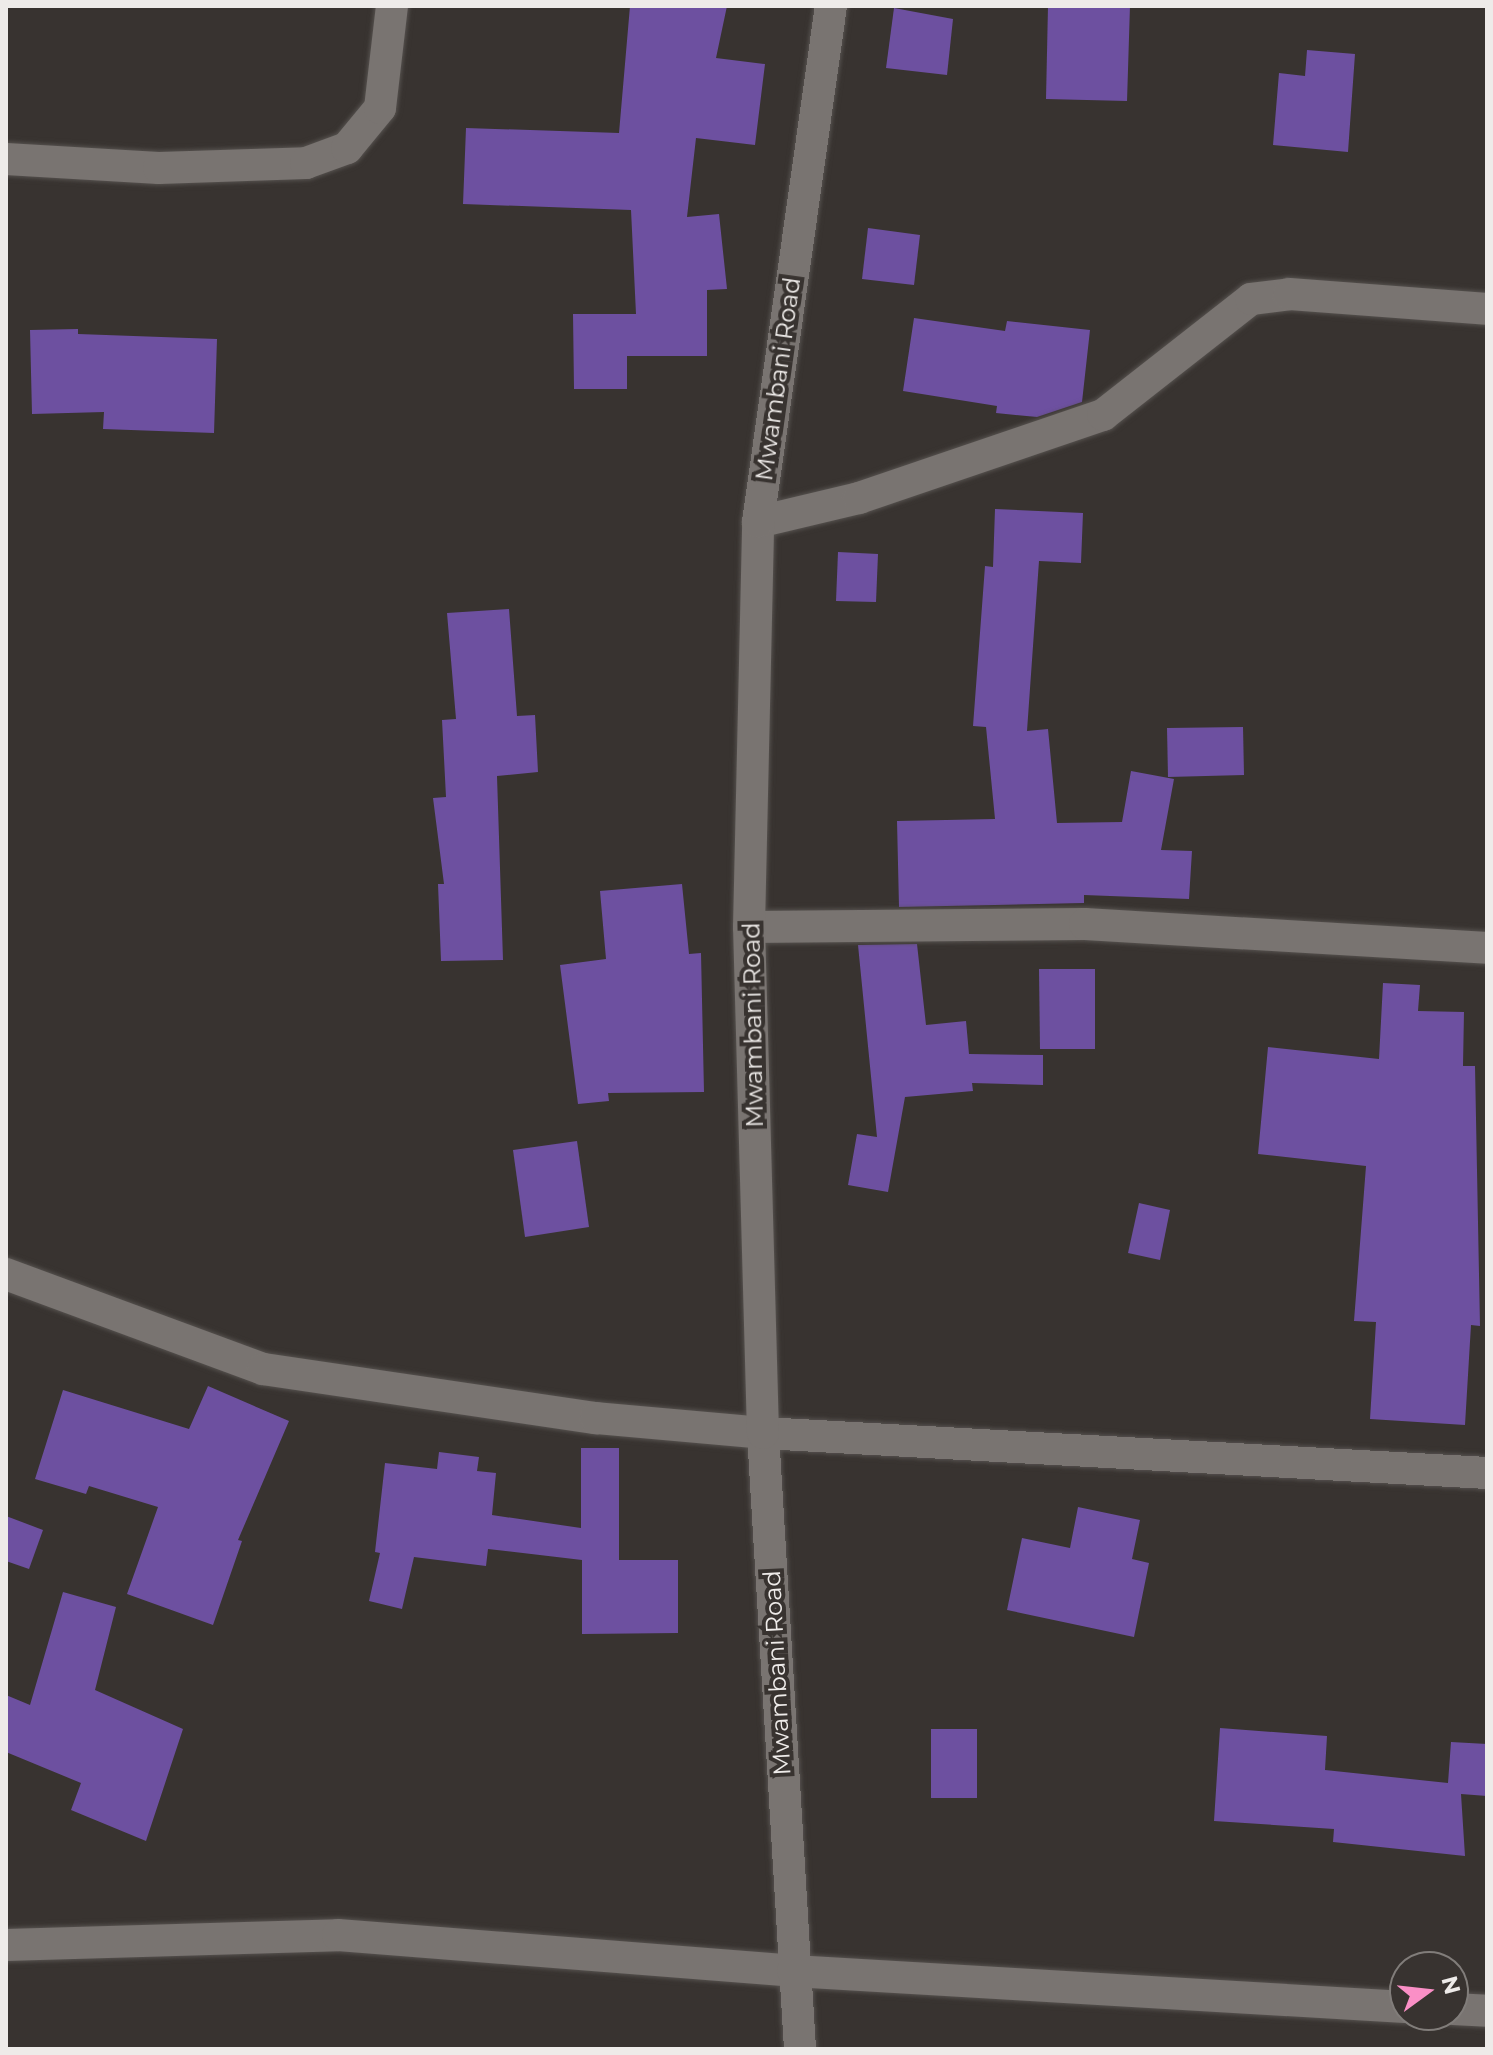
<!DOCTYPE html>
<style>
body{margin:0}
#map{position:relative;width:1493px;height:2055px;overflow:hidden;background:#383330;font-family:Montserrat,sans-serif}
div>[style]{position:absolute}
.building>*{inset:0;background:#6d50a0}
.roads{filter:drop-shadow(0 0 2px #55514e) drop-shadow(0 0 2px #55514e)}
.street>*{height:32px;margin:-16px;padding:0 16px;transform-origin:16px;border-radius:16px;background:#797471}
span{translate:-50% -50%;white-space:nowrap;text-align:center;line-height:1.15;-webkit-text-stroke:8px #383330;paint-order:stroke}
.street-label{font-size:24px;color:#eeebe9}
.frame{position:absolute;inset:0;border:8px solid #eeebe9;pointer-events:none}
.north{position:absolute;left:1389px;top:1951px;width:80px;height:80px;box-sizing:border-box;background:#383330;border:2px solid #817d7a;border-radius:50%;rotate:75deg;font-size:22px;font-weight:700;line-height:32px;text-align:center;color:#eeebe9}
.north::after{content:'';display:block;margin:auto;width:28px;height:36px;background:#fa8fc6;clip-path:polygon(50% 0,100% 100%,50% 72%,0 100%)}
</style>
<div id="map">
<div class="building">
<div style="clip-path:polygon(630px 6px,727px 6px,716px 58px,765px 64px,755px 145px,696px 138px,687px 217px,719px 214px,727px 289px,707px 290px,707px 356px,627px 356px,627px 389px,574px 389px,573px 314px,636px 314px,631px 210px,463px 204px,466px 128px,619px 133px)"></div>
<div style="clip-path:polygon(1048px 6px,1130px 6px,1127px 101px,1046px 99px)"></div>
<div style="clip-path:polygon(894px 8px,953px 19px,947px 75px,886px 68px)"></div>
<div style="clip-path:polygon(1307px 50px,1355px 54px,1348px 152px,1273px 145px,1279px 73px,1305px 76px)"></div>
<div style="clip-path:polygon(868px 228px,920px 235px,914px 285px,862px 279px)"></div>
<div style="clip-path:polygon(914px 318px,1005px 331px,1007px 321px,1090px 330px,1082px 402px,1037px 417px,996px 413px,997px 406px,903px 391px)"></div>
<div style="clip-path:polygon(78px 329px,78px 334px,217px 339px,214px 433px,103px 429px,104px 412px,32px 414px,30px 330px)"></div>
<div style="clip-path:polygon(995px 509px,1083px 513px,1081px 563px,1039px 561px,1027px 731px,1048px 729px,1057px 823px,1122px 822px,1131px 771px,1174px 779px,1161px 850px,1192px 851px,1189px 899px,1084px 895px,1084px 903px,899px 907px,897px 821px,995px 819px,986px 727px,973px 726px,985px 566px,993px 567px)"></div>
<div style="clip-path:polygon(838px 552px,878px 554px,876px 602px,836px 601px)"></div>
<div style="clip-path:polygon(509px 609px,517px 716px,535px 715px,538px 772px,497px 776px,503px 960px,441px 961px,438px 884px,444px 884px,433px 798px,446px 797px,442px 720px,456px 719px,447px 613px)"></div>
<div style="clip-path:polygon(1243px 727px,1244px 775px,1168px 777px,1167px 728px)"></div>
<div style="clip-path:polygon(682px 884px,689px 954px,701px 953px,704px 1092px,608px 1093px,609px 1101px,578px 1104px,560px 965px,606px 959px,600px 891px)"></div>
<div style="clip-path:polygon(917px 944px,926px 1025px,966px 1021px,969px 1054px,1043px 1055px,1043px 1085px,972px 1083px,973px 1091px,905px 1097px,888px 1192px,848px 1185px,857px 1134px,877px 1137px,858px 945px)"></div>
<div style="clip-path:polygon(1039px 969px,1095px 969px,1095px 1049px,1040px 1049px)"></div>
<div style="clip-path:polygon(1383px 983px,1420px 985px,1418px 1011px,1464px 1012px,1463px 1066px,1475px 1066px,1480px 1326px,1471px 1325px,1465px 1425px,1370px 1419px,1376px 1322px,1354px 1321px,1366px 1166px,1258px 1154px,1268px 1047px,1379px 1059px)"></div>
<div style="clip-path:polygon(577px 1141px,589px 1227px,525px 1237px,513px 1150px)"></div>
<div style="clip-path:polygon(1139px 1203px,1170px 1210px,1160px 1260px,1128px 1253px)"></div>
<div style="clip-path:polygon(208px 1386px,289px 1421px,238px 1540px,242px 1541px,213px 1625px,127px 1594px,158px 1507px,89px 1486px,86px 1494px,35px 1479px,63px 1390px,189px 1429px)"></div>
<div style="clip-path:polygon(581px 1448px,619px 1448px,619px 1560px,678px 1560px,678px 1633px,582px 1634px,582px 1560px,488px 1549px,486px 1566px,414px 1557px,402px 1609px,369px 1601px,380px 1553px,375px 1552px,385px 1463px,437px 1469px,439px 1452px,479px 1457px,477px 1471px,496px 1473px,492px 1515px,581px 1528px)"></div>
<div style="clip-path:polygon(1078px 1507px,1140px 1520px,1132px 1559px,1149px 1563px,1134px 1637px,1007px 1610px,1022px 1538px,1070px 1548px)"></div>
<div style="clip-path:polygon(6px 1516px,43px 1530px,29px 1569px,6px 1561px)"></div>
<div style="clip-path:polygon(63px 1592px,116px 1607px,95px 1690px,183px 1729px,146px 1841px,71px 1810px,81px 1783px,6px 1752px,6px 1695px,30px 1705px)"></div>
<div style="clip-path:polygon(1220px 1728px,1327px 1736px,1325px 1770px,1448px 1783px,1451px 1742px,1487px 1744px,1487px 1796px,1461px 1794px,1465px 1856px,1333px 1842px,1334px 1829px,1214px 1821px)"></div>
<div style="clip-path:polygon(931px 1729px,977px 1729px,977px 1798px,931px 1798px)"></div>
</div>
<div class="roads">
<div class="street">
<div style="left:6px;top:159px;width:153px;rotate:3.4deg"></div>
<div style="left:159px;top:168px;width:147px;rotate:-1.9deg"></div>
<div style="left:306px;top:163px;width:44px;rotate:-20.1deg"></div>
<div style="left:347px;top:148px;width:52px;rotate:-50.5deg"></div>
<div style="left:380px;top:108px;width:103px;rotate:-83.3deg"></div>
<div style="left:758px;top:522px;width:104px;rotate:-13.4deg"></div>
<div style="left:859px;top:498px;width:258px;rotate:-18.8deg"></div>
<div style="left:1103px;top:415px;width:188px;rotate:-38.1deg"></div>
<div style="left:1251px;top:299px;width:38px;rotate:-7deg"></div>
<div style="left:1289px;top:294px;width:199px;rotate:4.3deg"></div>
<div style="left:749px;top:927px;width:336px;rotate:-0.5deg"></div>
<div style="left:1085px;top:924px;width:403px;rotate:3.4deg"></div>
<div style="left:6px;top:1274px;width:274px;rotate:20.3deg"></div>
<div style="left:263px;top:1369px;width:337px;rotate:8.4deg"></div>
<div style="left:596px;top:1418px;width:168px;rotate:5.1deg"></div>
<div style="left:763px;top:1433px;width:725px;rotate:3.16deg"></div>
<div style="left:6px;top:1945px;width:332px;rotate:-1.7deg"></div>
<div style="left:338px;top:1935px;width:456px;rotate:4.5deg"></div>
<div style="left:793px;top:1971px;width:613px;rotate:3.37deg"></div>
<div style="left:1453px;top:2009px;width:34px;rotate:3deg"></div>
<div style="left:800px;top:2049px;width:617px;rotate:-93.44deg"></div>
<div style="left:763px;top:1433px;width:506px;rotate:-91.58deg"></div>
<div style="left:749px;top:927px;width:405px;rotate:-88.7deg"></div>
<div style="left:758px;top:522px;width:521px;rotate:-81.95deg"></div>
</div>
</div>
<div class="street-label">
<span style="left:778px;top:379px;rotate:-82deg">Mwambani Road</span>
<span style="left:753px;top:1025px;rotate:-91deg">Mwambani Road</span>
<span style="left:777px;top:1673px;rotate:-93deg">Mwambani Road</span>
</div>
<div class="frame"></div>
<div class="north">N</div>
</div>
